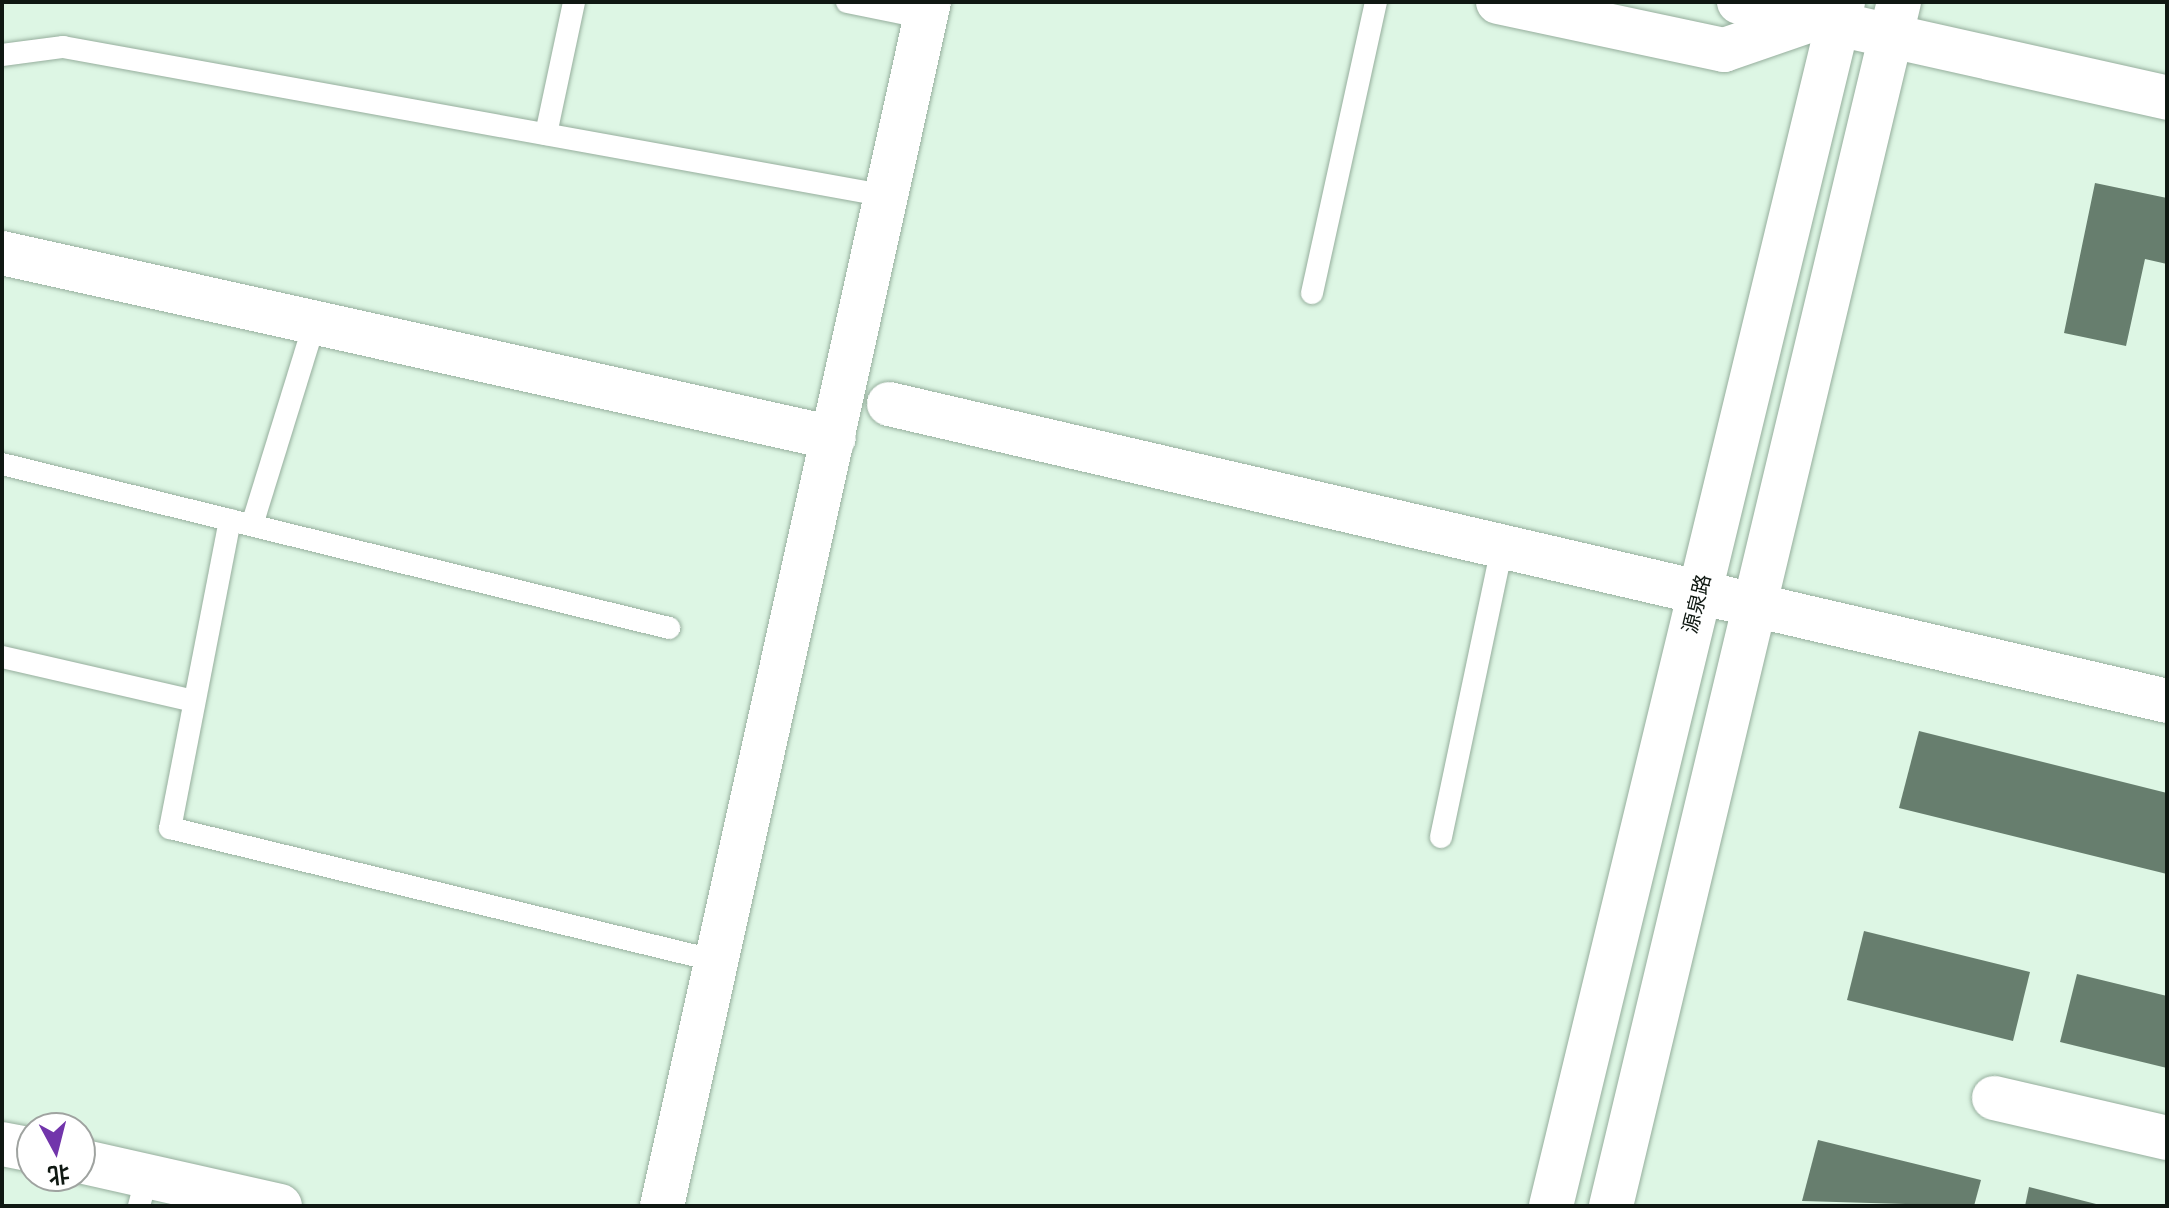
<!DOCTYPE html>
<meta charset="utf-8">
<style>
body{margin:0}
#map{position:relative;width:2169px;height:1208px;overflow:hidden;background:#ddf6e4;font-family:"Work Sans","Noto Sans SC",sans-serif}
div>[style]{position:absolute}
.building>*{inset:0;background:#677e6e}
.roads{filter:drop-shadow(0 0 2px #96ae9d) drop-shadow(0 0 2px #96ae9d)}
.service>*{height:22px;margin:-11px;padding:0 11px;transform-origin:11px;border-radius:11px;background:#fff}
.minor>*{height:44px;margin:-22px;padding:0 22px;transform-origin:22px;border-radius:22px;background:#fff}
.tertiary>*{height:44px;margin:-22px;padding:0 22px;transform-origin:22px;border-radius:22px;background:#fff}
span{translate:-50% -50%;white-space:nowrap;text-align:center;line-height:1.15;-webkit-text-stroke:7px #fff;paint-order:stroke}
.street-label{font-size:20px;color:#0f1812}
.frame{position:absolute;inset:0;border:4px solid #0f1812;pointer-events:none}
.north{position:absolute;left:16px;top:1112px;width:80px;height:80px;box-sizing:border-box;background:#fff;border:2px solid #9fa3a0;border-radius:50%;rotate:173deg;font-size:22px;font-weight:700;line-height:32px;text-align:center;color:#0f1812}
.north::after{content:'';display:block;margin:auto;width:28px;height:36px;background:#7235ab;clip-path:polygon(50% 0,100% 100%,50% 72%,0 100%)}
</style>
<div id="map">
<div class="building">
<div style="clip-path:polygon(2095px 183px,2167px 198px,2167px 264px,2145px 259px,2126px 346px,2064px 333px)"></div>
<div style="clip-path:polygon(1919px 731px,2167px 793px,2167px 874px,1899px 808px)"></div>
<div style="clip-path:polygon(1864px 931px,2030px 972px,2013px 1041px,1847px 1000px)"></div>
<div style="clip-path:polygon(2077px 974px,2167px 996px,2167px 1068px,2060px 1042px)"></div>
<div style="clip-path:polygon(1818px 1140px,1981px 1180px,1974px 1206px,1802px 1201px)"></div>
<div style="clip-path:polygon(2029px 1187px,2100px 1205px,2100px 1206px,2025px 1206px)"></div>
</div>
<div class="roads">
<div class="service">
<div style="left:847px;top:2px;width:81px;rotate:11.4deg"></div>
<div style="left:2px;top:55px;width:62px;rotate:-7.5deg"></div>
<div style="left:63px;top:47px;width:837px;rotate:10.25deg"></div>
<div style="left:546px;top:134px;width:135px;rotate:-78deg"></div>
<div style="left:1312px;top:293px;width:298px;rotate:-77.6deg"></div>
<div style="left:2px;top:464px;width:687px;rotate:13.81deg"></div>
<div style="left:230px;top:520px;width:314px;rotate:101deg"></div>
<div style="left:170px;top:828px;width:563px;rotate:13.67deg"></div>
<div style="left:252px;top:525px;width:213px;rotate:-72.8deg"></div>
<div style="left:2px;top:657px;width:197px;rotate:12.9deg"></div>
<div style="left:1441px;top:837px;width:295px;rotate:-78.1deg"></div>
<div style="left:139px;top:1206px;width:31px;rotate:-75deg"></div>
</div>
<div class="minor">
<div style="left:1498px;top:2px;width:231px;rotate:12deg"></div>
<div style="left:1724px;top:50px;width:95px;rotate:-19deg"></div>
<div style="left:1739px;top:2px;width:439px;rotate:12.6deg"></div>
<div style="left:2px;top:253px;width:852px;rotate:12.54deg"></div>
<div style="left:889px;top:404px;width:1312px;rotate:13.08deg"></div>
<div style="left:1994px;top:1098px;width:178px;rotate:13deg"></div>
<div style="left:662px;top:1206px;width:1233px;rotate:-77.5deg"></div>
</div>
<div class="tertiary">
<div style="left:2px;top:1144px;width:31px;rotate:11deg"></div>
<div style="left:80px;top:1161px;width:205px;rotate:12.7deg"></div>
<div style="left:1551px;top:1206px;width:1239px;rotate:-76.37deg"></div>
<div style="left:1611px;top:1206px;width:1238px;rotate:-76.55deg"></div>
</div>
</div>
<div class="street-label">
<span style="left:1697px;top:604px;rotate:-76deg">源泉路</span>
</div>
<div class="frame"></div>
<div class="north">北</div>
</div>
